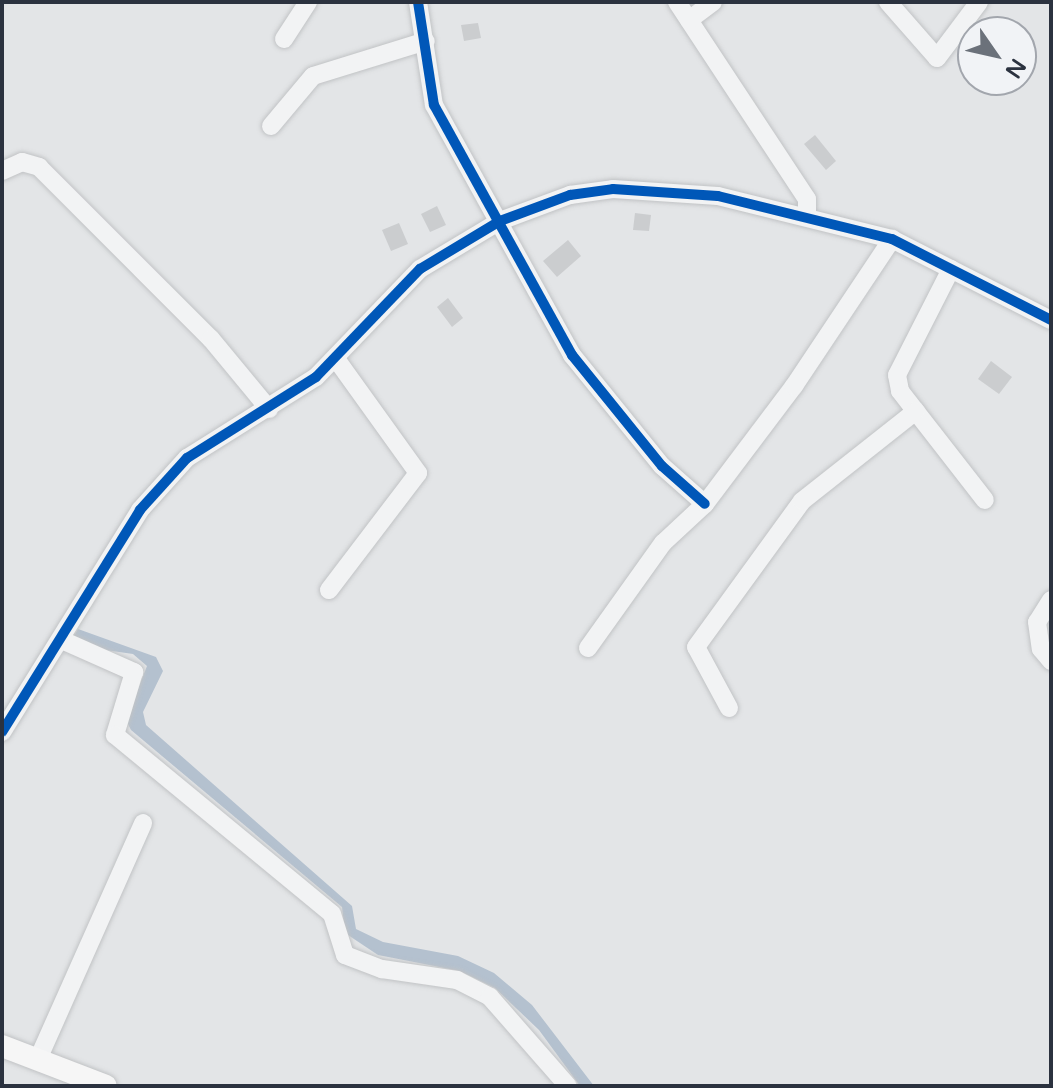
<!DOCTYPE html>
<style>
body{margin:0}
#map{position:relative;width:1053px;height:1088px;overflow:hidden;background:#e3e5e7;font-family:"Varela Round",sans-serif}
div>[style]{position:absolute}
.water>*{inset:0;background:#b4c1cf}
.building>*{inset:0;background:#cbcdcf}
.roads{filter:drop-shadow(0 0 2px #c1c3c5) drop-shadow(0 0 2px #c1c3c5)}
.minor>*{height:18px;margin:-9px;padding:0 9px;transform-origin:9px;border-radius:9px;background:#f2f3f4}
.major>*{height:22px;margin:-11px;padding:0 11px;transform-origin:11px;border-radius:11px;background:#f6f6f6}
.cycleway>*{height:10px;margin:-5px;padding:0 5px;transform-origin:5px;border-radius:5px;background:#0057b8}
span{translate:-50% -50%;white-space:nowrap;text-align:center;line-height:1.15;-webkit-text-stroke:6px #f1f3f6;paint-order:stroke}
.frame{position:absolute;inset:0;border:4px solid #2b323f;pointer-events:none}
.north{position:absolute;left:957px;top:16px;width:80px;height:80px;box-sizing:border-box;background:#f1f3f6;border:2px solid #a2a6ad;border-radius:50%;rotate:124deg;font-size:22px;font-weight:700;line-height:32px;text-align:center;color:#2b323f}
.north::after{content:'';display:block;margin:auto;width:28px;height:36px;background:#6b717a;clip-path:polygon(50% 0,100% 100%,50% 72%,0 100%)}
</style>
<div id="map">
<div class="water">
<div style="clip-path:polygon(78px 629px,156px 657px,163px 671px,143px 712px,146px 725px,352px 906px,356px 929px,383px 942px,458px 956px,494px 973px,532px 1005px,594px 1086px,580px 1086px,539px 1030px,495px 988px,460px 971px,378px 955px,345px 933px,342px 907px,131px 730px,126px 720px,147px 666px,133px 654px,91px 648px,73px 638px)"></div>
</div>
<div class="building">
<div style="clip-path:polygon(478px 23px,481px 38px,464px 41px,461px 25px)"></div>
<div style="clip-path:polygon(815px 135px,836px 161px,826px 170px,804px 144px)"></div>
<div style="clip-path:polygon(437px 206px,446px 225px,430px 232px,421px 214px)"></div>
<div style="clip-path:polygon(635px 213px,651px 215px,649px 231px,633px 230px)"></div>
<div style="clip-path:polygon(399px 223px,408px 244px,391px 251px,382px 230px)"></div>
<div style="clip-path:polygon(568px 240px,581px 256px,557px 277px,543px 261px)"></div>
<div style="clip-path:polygon(448px 298px,463px 318px,452px 327px,437px 307px)"></div>
<div style="clip-path:polygon(991px 361px,1012px 377px,999px 394px,978px 379px)"></div>
</div>
<div class="roads">
<div class="minor">
<div style="left:418px;top:2px;width:104px;rotate:81.2deg"></div>
<div style="left:434px;top:105px;width:286px;rotate:61.1deg"></div>
<div style="left:572px;top:355px;width:143px;rotate:51deg"></div>
<div style="left:662px;top:466px;width:57px;rotate:41.5deg"></div>
<div style="left:677px;top:2px;width:236px;rotate:56.6deg"></div>
<div style="left:807px;top:199px;width:15px;rotate:90deg"></div>
<div style="left:888px;top:2px;width:74px;rotate:48.8deg"></div>
<div style="left:937px;top:58px;width:70px;rotate:-53.1deg"></div>
<div style="left:689px;top:20px;width:30px;rotate:-37deg"></div>
<div style="left:284px;top:39px;width:44px;rotate:-57deg"></div>
<div style="left:271px;top:126px;width:65px;rotate:-50deg"></div>
<div style="left:313px;top:76px;width:118px;rotate:-17.2deg"></div>
<div style="left:2px;top:171px;width:22px;rotate:-24deg"></div>
<div style="left:22px;top:162px;width:18px;rotate:16deg"></div>
<div style="left:39px;top:167px;width:243px;rotate:45deg"></div>
<div style="left:211px;top:339px;width:91px;rotate:50.4deg"></div>
<div style="left:951px;top:269px;width:119px;rotate:117deg"></div>
<div style="left:897px;top:375px;width:16px;rotate:79deg"></div>
<div style="left:900px;top:391px;width:138px;rotate:52.1deg"></div>
<div style="left:329px;top:590px;width:147px;rotate:-52.7deg"></div>
<div style="left:418px;top:473px;width:140px;rotate:-125.7deg"></div>
<div style="left:1051px;top:600px;width:26px;rotate:122deg"></div>
<div style="left:1037px;top:622px;width:27px;rotate:82deg"></div>
<div style="left:1041px;top:649px;width:16px;rotate:50deg"></div>
<div style="left:64px;top:641px;width:77px;rotate:23.9deg"></div>
<div style="left:134px;top:672px;width:66px;rotate:106.8deg"></div>
<div style="left:115px;top:735px;width:281px;rotate:39.5deg"></div>
<div style="left:332px;top:914px;width:43px;rotate:72.4deg"></div>
<div style="left:345px;top:955px;width:40px;rotate:21deg"></div>
<div style="left:382px;top:969px;width:76px;rotate:8.3deg"></div>
<div style="left:457px;top:980px;width:37px;rotate:27deg"></div>
<div style="left:490px;top:997px;width:118px;rotate:48.8deg"></div>
<div style="left:588px;top:648px;width:129px;rotate:-54.5deg"></div>
<div style="left:663px;top:543px;width:57px;rotate:-42.9deg"></div>
<div style="left:705px;top:504px;width:148px;rotate:-53deg"></div>
<div style="left:794px;top:386px;width:177px;rotate:-56.3deg"></div>
<div style="left:729px;top:708px;width:69px;rotate:-118.4deg"></div>
<div style="left:696px;top:647px;width:180px;rotate:-54deg"></div>
<div style="left:802px;top:501px;width:145px;rotate:-38.3deg"></div>
<div style="left:2px;top:732px;width:261px;rotate:-58.1deg"></div>
<div style="left:140px;top:510px;width:70px;rotate:-47.9deg"></div>
<div style="left:187px;top:458px;width:152px;rotate:-32.1deg"></div>
<div style="left:316px;top:377px;width:150px;rotate:-46.1deg"></div>
<div style="left:420px;top:269px;width:93px;rotate:-31deg"></div>
<div style="left:500px;top:221px;width:75px;rotate:-20.4deg"></div>
<div style="left:570px;top:195px;width:43px;rotate:-7.9deg"></div>
<div style="left:613px;top:189px;width:105px;rotate:3.8deg"></div>
<div style="left:718px;top:196px;width:179px;rotate:13.9deg"></div>
<div style="left:892px;top:239px;width:178px;rotate:27deg"></div>
<div style="left:39px;top:1057px;width:256px;rotate:-66deg"></div>
</div>
<div class="major">
<div style="left:2px;top:1046px;width:111px;rotate:21deg"></div>
</div>
</div>
<div class="cycleway">
<div style="left:418px;top:2px;width:104px;rotate:81.2deg"></div>
<div style="left:434px;top:105px;width:286px;rotate:61.1deg"></div>
<div style="left:572px;top:355px;width:143px;rotate:51deg"></div>
<div style="left:662px;top:466px;width:57px;rotate:41.5deg"></div>
<div style="left:2px;top:732px;width:261px;rotate:-58.1deg"></div>
<div style="left:140px;top:510px;width:70px;rotate:-47.9deg"></div>
<div style="left:187px;top:458px;width:152px;rotate:-32.1deg"></div>
<div style="left:316px;top:377px;width:150px;rotate:-46.1deg"></div>
<div style="left:420px;top:269px;width:93px;rotate:-31deg"></div>
<div style="left:500px;top:221px;width:75px;rotate:-20.4deg"></div>
<div style="left:570px;top:195px;width:43px;rotate:-7.9deg"></div>
<div style="left:613px;top:189px;width:105px;rotate:3.8deg"></div>
<div style="left:718px;top:196px;width:179px;rotate:13.9deg"></div>
<div style="left:892px;top:239px;width:178px;rotate:27deg"></div>
</div>
<div class="frame"></div>
<div class="north">N</div>
</div>
